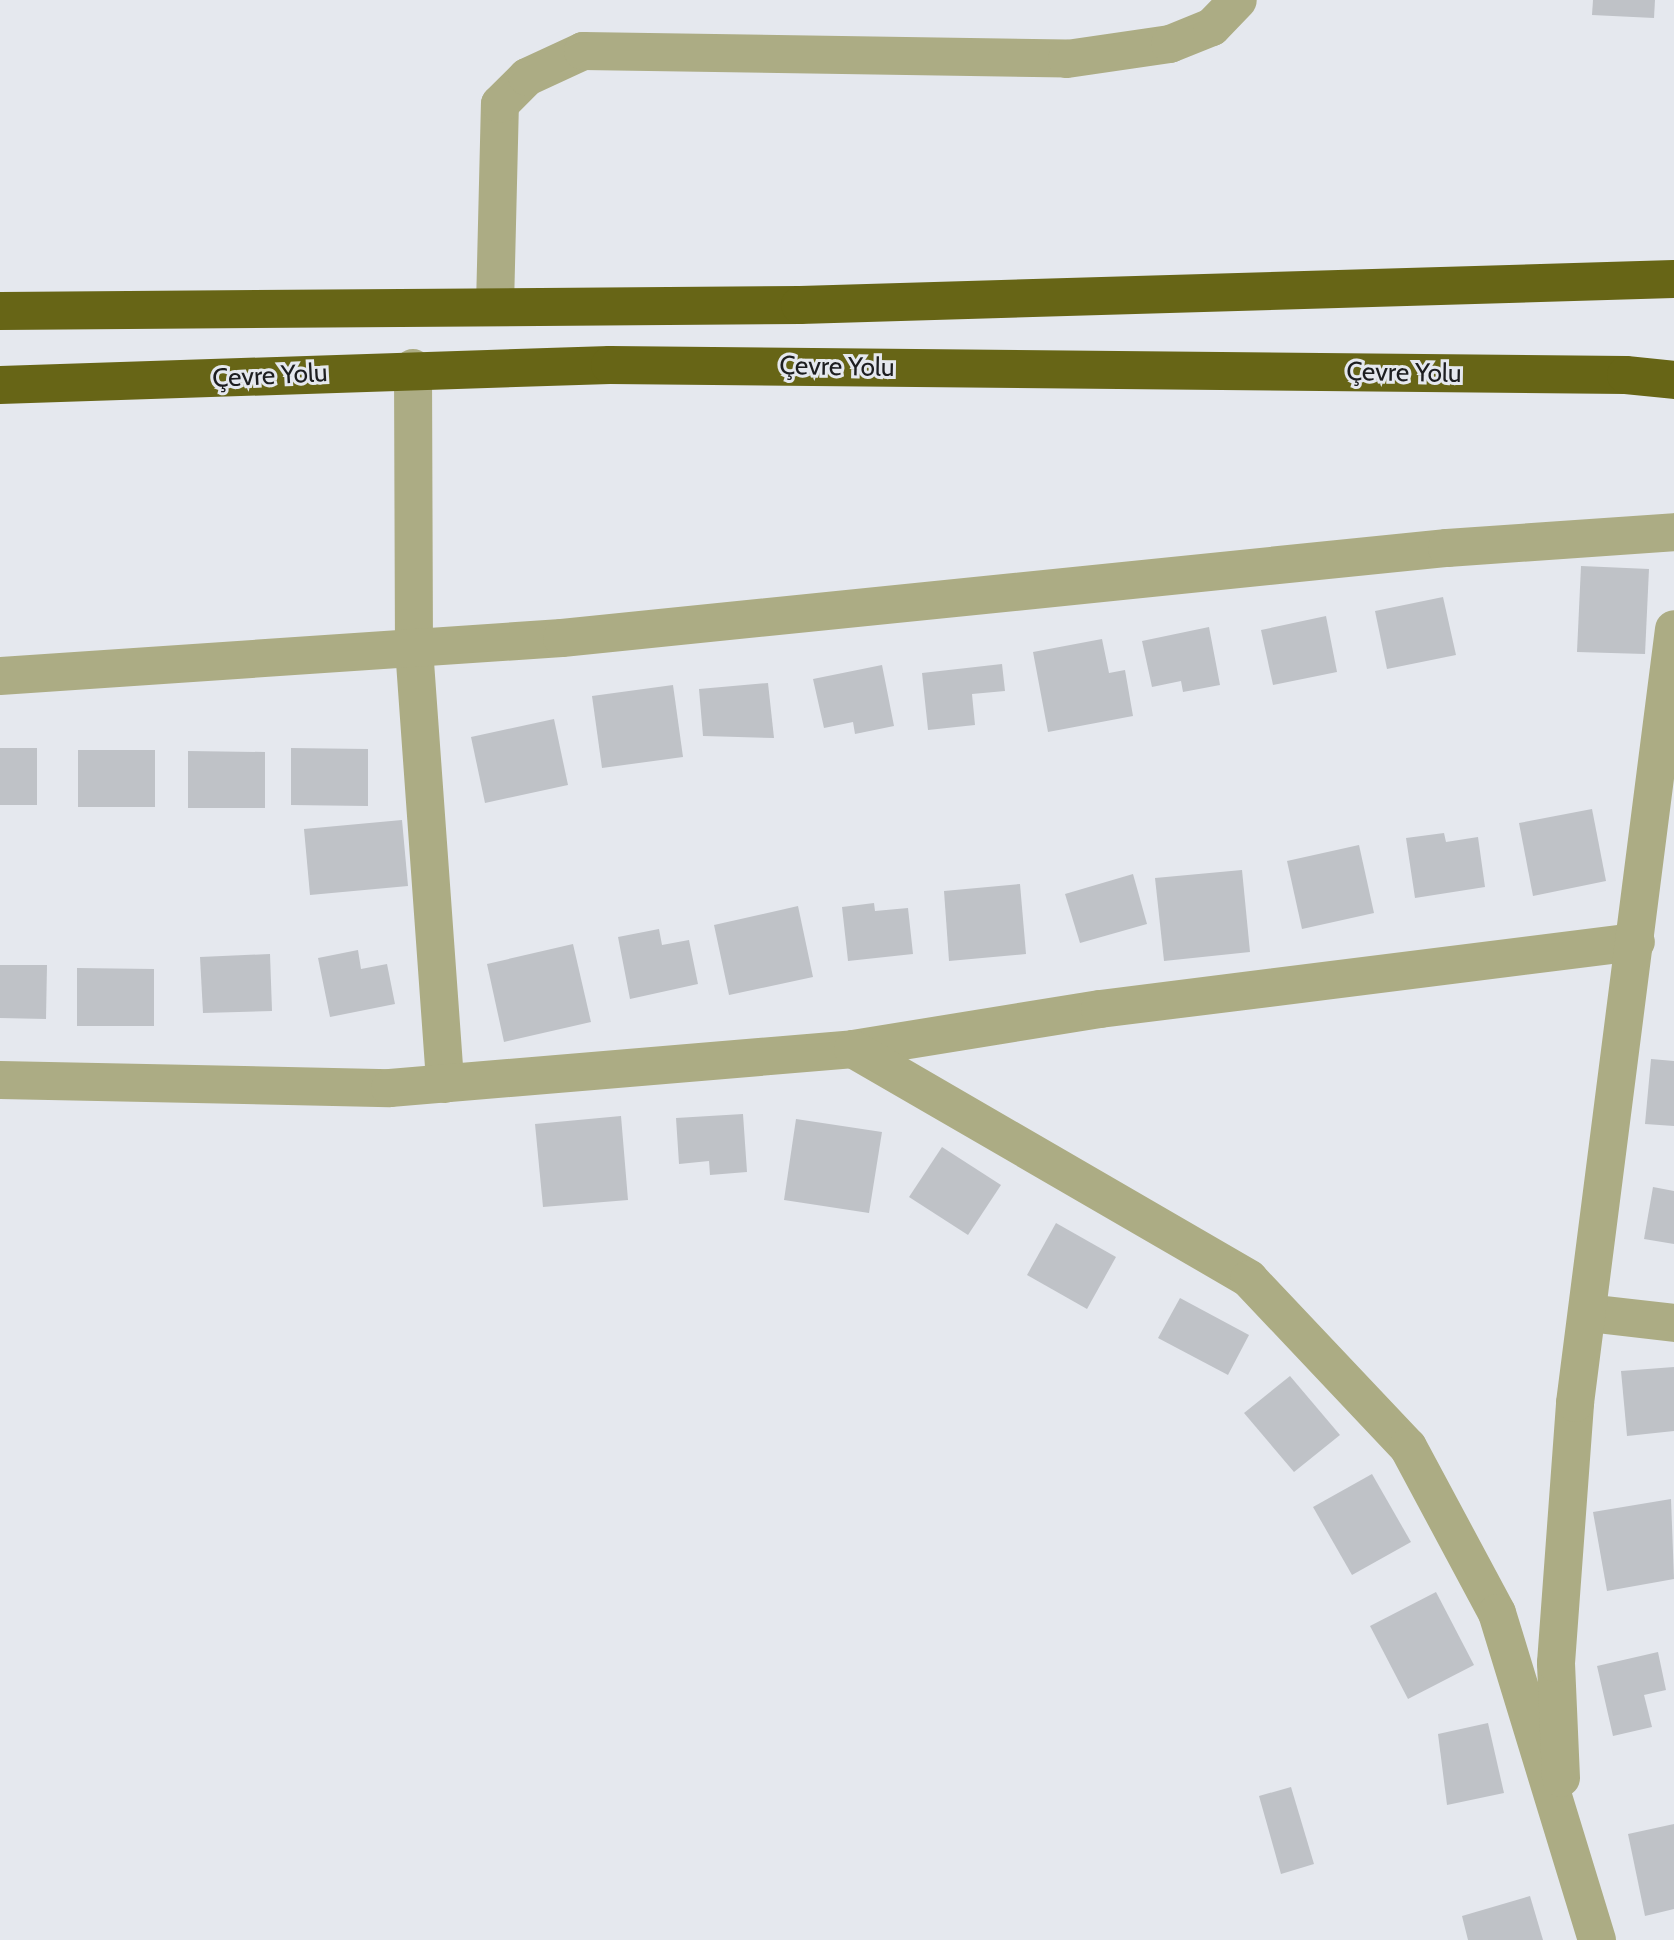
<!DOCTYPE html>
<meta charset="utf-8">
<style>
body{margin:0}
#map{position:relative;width:1674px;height:1940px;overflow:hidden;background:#e5e8ee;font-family:Cabin,sans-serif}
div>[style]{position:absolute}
.building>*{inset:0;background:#bfc2c7}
.street>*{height:38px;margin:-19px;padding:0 19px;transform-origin:19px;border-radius:19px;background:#acac84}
.highway>*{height:38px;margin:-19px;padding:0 19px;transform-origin:19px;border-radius:19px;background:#676516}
span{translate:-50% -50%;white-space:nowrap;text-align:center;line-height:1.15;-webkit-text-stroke:6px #e5e8ee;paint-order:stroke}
.street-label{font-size:26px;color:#1d1e20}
</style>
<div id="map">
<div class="building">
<div style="clip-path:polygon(1593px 0,1655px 0,1654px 18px,1592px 15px)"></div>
<div style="clip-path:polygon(1581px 566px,1649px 569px,1645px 654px,1577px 652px)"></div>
<div style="clip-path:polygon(1443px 597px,1456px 655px,1387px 669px,1375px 611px)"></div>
<div style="clip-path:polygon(1326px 616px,1337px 672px,1273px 685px,1261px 630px)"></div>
<div style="clip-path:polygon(1209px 627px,1220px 685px,1183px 692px,1181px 681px,1152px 687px,1142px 641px)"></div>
<div style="clip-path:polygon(1102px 639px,1109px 673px,1125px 670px,1133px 716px,1048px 732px,1033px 652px)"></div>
<div style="clip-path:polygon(1002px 664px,1005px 691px,972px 694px,975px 725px,928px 730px,922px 673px)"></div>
<div style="clip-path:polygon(882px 665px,894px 726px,855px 734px,853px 722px,824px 728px,813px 679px)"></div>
<div style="clip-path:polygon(768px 683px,774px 738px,703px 736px,699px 689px)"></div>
<div style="clip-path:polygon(673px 685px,683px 757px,602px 768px,592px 696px)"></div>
<div style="clip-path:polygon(554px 719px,568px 785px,485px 803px,471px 737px)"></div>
<div style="clip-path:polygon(0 748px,37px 748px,37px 805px,0 805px)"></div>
<div style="clip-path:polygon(291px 748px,368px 749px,368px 806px,291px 805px)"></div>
<div style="clip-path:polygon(78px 750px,155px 750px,155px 807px,78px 807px)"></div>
<div style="clip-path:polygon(188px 751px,265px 752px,265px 808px,188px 808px)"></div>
<div style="clip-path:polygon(1592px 809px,1606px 881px,1533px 896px,1519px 823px)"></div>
<div style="clip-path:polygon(402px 820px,408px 886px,310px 895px,304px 829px)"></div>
<div style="clip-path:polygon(1444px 833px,1446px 842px,1478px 837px,1485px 887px,1415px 898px,1406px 838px)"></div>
<div style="clip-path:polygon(1359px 845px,1374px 913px,1302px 929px,1287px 861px)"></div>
<div style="clip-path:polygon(1242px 870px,1250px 952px,1164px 961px,1155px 878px)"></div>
<div style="clip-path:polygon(1133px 874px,1147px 924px,1080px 943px,1065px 894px)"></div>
<div style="clip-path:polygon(1020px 884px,1026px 954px,949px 961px,944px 891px)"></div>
<div style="clip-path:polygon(874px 903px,875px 911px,908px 908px,913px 954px,848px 961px,842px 907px)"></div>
<div style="clip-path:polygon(798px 906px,813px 977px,729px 995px,714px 925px)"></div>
<div style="clip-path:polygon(659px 929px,662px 945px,689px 940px,698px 984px,630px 999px,618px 937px)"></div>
<div style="clip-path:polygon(573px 944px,591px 1022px,504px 1042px,487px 964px)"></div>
<div style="clip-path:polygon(358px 950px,361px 969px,387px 964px,395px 1004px,330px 1017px,318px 958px)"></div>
<div style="clip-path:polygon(270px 954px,272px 1011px,203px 1013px,200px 957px)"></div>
<div style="clip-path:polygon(0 965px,47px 965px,46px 1019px,0 1018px)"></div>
<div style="clip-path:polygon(77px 968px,154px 969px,154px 1026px,77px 1026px)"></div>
<div style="clip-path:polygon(1651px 1059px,1674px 1061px,1674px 1126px,1645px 1124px)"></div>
<div style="clip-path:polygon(743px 1114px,747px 1172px,710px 1175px,709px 1161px,679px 1164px,676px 1118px)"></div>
<div style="clip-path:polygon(621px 1116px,628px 1200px,543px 1207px,535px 1124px)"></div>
<div style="clip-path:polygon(796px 1119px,882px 1132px,869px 1213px,784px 1200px)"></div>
<div style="clip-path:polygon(942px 1147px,1001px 1185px,968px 1235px,909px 1197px)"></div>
<div style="clip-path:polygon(1653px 1187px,1674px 1191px,1674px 1244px,1644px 1239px)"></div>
<div style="clip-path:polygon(1056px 1223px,1116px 1257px,1087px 1309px,1027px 1275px)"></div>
<div style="clip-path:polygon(1180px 1298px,1249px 1335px,1228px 1375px,1158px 1338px)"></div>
<div style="clip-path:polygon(1674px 1367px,1674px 1431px,1627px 1436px,1621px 1371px)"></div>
<div style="clip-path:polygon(1290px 1376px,1340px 1435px,1294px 1472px,1244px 1413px)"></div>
<div style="clip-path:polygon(1372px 1474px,1411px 1542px,1352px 1575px,1313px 1507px)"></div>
<div style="clip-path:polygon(1671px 1499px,1674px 1579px,1607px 1591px,1593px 1512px)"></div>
<div style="clip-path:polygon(1436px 1592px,1474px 1665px,1408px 1699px,1370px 1626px)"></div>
<div style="clip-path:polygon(1658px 1652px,1666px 1690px,1644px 1695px,1652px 1727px,1613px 1736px,1597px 1666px)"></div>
<div style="clip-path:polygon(1488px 1723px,1504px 1793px,1447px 1805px,1438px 1734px)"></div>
<div style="clip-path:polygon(1291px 1787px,1314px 1864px,1281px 1874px,1259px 1796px)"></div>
<div style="clip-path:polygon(1674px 1824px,1674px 1909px,1645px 1916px,1628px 1834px)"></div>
<div style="clip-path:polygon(1530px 1896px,1543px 1940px,1468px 1940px,1462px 1916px)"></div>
</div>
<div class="street">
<div style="left:495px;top:306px;width:202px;rotate:-88.6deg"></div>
<div style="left:500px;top:104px;width:38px;rotate:-45deg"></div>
<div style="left:527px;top:77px;width:62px;rotate:-24.9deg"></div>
<div style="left:583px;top:51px;width:484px;rotate:0.9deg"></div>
<div style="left:1067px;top:59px;width:104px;rotate:-8.3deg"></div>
<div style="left:1170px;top:44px;width:45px;rotate:-22deg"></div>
<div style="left:1212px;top:27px;width:37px;rotate:-46deg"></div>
<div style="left:413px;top:368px;width:280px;rotate:89.8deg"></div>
<div style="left:414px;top:648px;width:437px;rotate:85.9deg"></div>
<div style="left:0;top:676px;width:563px;rotate:-3.87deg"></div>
<div style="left:562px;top:638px;width:890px;rotate:-5.81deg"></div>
<div style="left:1447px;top:548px;width:228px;rotate:-4deg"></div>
<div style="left:853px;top:1049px;width:250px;rotate:-9.2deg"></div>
<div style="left:1100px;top:1009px;width:540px;rotate:-7.13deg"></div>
<div style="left:0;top:1080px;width:390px;rotate:1.2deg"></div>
<div style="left:390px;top:1088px;width:465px;rotate:-4.8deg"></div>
<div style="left:853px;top:1049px;width:458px;rotate:30.1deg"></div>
<div style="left:1249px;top:1279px;width:231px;rotate:46.6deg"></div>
<div style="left:1408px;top:1447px;width:188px;rotate:61.8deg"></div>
<div style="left:1497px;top:1613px;width:342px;rotate:73deg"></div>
<div style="left:1588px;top:1313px;width:87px;rotate:6.6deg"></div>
<div style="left:1561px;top:1778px;width:115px;rotate:-92.5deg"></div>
<div style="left:1556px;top:1663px;width:261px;rotate:-85.8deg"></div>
<div style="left:1575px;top:1403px;width:780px;rotate:-82.71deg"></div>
</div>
<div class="highway">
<div style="left:0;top:311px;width:800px;rotate:-0.43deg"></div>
<div style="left:800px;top:305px;width:874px;rotate:-1.7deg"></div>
<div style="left:0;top:385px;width:610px;rotate:-1.88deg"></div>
<div style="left:610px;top:365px;width:1016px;rotate:0.56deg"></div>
<div style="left:1626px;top:375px;width:48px;rotate:5.9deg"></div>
</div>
<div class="street-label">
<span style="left:837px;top:367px;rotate:1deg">Çevre Yolu</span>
<span style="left:1404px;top:373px;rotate:1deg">Çevre Yolu</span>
<span style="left:270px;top:376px;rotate:-3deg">Çevre Yolu</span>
</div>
</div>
